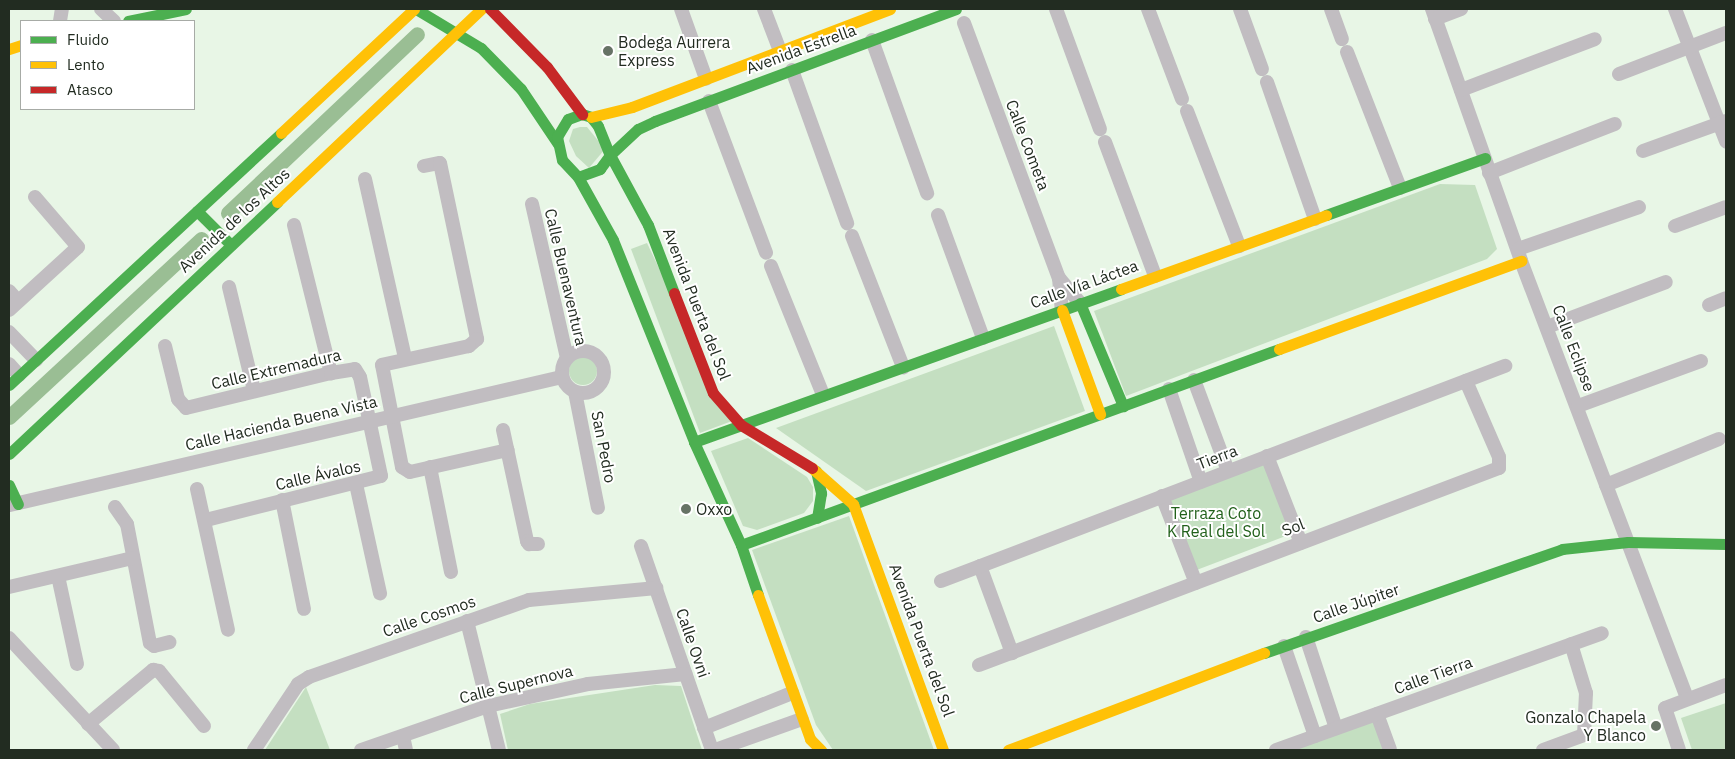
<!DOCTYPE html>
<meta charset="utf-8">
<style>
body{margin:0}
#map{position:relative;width:1735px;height:759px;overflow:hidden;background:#e8f6e6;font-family:"IBM Plex Sans",sans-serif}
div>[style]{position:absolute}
.green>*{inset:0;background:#c4dfc1}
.round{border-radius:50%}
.canal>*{height:15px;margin:-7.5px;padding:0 7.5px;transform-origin:7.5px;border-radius:7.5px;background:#9abe94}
.street>*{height:14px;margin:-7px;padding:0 7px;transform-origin:7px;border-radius:7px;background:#c1bdc1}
.street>.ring{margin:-7px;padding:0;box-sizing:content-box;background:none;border:14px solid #c1bdc1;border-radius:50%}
.fast>*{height:11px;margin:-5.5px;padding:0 5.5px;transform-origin:5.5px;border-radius:5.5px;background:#4caf50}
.slow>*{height:11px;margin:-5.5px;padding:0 5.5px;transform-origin:5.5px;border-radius:5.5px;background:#ffc107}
.jam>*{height:11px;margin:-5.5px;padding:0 5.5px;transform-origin:5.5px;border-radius:5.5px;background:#c62828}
.dots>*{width:14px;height:14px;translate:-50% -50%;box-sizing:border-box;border:2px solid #fff;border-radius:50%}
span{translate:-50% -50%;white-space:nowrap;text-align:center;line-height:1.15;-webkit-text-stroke:4px #fff;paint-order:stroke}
.poi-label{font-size:16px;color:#222c21}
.left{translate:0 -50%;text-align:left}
.right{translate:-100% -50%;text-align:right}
.street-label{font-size:16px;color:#222c21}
.park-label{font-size:16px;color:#22611b}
.frame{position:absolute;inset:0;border:10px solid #222c21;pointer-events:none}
.legend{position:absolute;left:20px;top:20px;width:175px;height:90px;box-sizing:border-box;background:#fff;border:1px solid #a7aba6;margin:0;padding:6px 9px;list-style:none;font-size:15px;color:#222c21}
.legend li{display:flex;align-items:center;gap:10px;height:25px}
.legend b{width:25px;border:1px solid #a7aba6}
</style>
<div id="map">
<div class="green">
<div style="clip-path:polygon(580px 127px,587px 127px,605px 149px,589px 168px,576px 156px,569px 141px,573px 129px)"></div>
<div style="clip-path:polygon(1440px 184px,1475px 185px,1497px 249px,1487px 259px,1126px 396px,1094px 311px)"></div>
<div style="clip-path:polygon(647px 243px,732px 421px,700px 433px,631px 249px)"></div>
<div style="clip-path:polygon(1054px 326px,1085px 411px,866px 491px,776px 428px)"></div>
<div class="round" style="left:569px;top:357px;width:28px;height:28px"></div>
<div style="clip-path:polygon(748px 438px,807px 477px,813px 487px,813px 501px,804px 513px,757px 530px,743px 526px,711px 451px)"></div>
<div style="clip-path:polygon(1264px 463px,1291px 534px,1194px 571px,1167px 500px)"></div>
<div style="clip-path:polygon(849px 516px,934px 750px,833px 750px,816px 725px,752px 550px)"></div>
<div style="clip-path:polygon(655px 685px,681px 686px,702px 750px,508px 750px,500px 714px,530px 704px)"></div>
<div style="clip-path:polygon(306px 687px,330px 750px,265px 750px)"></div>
<div style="clip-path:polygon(1726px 703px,1726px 750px,1692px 750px,1681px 718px)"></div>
<div style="clip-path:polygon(1377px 714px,1390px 750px,1276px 750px)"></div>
</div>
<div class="canal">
<div style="left:228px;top:213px;width:260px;rotate:-43.4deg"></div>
<div style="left:9px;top:417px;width:262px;rotate:-42.8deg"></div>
</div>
<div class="street">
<div style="left:101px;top:9px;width:18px;rotate:43deg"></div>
<div style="left:681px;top:9px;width:74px;rotate:70.3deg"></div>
<div style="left:764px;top:9px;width:45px;rotate:69.1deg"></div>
<div style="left:1056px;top:9px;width:128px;rotate:69.9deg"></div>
<div style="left:1148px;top:9px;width:96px;rotate:69.3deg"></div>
<div style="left:1240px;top:9px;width:64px;rotate:69.9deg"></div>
<div style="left:1331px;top:9px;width:32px;rotate:70deg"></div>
<div style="left:1432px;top:9px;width:267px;rotate:70.5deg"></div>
<div style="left:1521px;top:261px;width:468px;rotate:69.2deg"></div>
<div style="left:1675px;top:9px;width:142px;rotate:68.9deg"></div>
<div style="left:1435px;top:19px;width:28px;rotate:-21deg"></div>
<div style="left:60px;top:21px;width:12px;rotate:-81deg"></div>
<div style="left:964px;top:23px;width:272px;rotate:69.6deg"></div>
<div style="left:1059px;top:278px;width:32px;rotate:85deg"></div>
<div style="left:872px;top:40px;width:163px;rotate:70.2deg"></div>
<div style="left:1347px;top:52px;width:146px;rotate:68.7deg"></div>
<div style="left:792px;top:70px;width:163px;rotate:70.2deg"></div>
<div style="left:1619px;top:74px;width:115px;rotate:-21deg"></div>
<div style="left:1267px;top:82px;width:145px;rotate:70.7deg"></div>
<div style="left:1461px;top:90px;width:143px;rotate:-20.8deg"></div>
<div style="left:709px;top:101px;width:162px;rotate:69.4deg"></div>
<div style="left:1187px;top:111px;width:145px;rotate:68.9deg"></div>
<div style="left:1105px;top:142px;width:143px;rotate:69.5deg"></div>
<div style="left:1643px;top:151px;width:88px;rotate:-19.9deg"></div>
<div style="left:424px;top:166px;width:16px;rotate:-11deg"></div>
<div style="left:440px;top:163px;width:180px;rotate:78.1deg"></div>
<div style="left:477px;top:339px;width:11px;rotate:139deg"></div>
<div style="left:469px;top:346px;width:89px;rotate:167.7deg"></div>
<div style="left:382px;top:365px;width:104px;rotate:78.9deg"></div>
<div style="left:402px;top:467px;width:9px;rotate:32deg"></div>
<div style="left:410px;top:472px;width:100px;rotate:-12.7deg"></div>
<div style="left:1489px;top:173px;width:135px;rotate:-21.3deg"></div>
<div style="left:365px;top:179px;width:183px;rotate:77.4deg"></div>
<div style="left:532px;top:204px;width:158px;rotate:77.2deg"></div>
<div style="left:938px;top:215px;width:131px;rotate:69.9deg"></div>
<div style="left:294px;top:225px;width:153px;rotate:76deg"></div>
<div style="left:1675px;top:226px;width:54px;rotate:-20.4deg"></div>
<div style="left:852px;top:236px;width:141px;rotate:68.7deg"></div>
<div style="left:1518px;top:249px;width:128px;rotate:-19.1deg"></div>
<div style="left:771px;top:266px;width:139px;rotate:68deg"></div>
<div style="left:1059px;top:278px;width:33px;rotate:50deg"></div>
<div style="left:229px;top:287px;width:106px;rotate:76.4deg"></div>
<div style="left:9px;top:291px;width:13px;rotate:48deg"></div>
<div style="left:1709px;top:305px;width:18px;rotate:-22deg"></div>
<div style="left:9px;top:310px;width:93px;rotate:-42.4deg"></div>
<div style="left:78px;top:247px;width:66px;rotate:-130.7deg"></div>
<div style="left:1547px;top:327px;width:127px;rotate:-20.7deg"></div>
<div style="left:9px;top:332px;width:39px;rotate:46deg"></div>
<div style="left:165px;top:346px;width:55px;rotate:76.2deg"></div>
<div style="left:178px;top:399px;width:12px;rotate:48deg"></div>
<div style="left:186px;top:408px;width:149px;rotate:-13.6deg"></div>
<div style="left:331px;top:373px;width:24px;rotate:-9deg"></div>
<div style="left:355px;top:369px;width:9px;rotate:58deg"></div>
<div style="left:360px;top:377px;width:101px;rotate:78deg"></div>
<div style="left:381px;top:476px;width:180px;rotate:165.9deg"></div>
<div class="ring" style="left:562px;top:351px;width:28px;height:28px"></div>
<div style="left:9px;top:364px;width:15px;rotate:48deg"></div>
<div style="left:1194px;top:380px;width:97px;rotate:69.5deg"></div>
<div style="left:1169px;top:389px;width:98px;rotate:71deg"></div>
<div style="left:575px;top:392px;width:118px;rotate:78.8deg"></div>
<div style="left:1578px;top:406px;width:131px;rotate:-20.1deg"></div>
<div style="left:503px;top:430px;width:114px;rotate:77.8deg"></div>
<div style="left:527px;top:541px;width:4px;rotate:56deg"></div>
<div style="left:529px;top:544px;width:9px"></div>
<div style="left:1267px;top:456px;width:93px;rotate:68.7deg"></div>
<div style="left:430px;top:467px;width:107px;rotate:78.7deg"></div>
<div style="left:356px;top:484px;width:112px;rotate:77.6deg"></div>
<div style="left:1606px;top:485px;width:122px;rotate:-22.2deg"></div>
<div style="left:197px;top:489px;width:144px;rotate:77.6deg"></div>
<div style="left:1162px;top:496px;width:93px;rotate:68.7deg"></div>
<div style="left:282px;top:500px;width:111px;rotate:78.6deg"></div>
<div style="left:10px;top:505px;width:567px;rotate:-13.06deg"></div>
<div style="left:115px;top:507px;width:21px;rotate:55deg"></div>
<div style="left:127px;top:524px;width:121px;rotate:79.1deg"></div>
<div style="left:150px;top:643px;width:5px;rotate:37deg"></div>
<div style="left:154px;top:646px;width:16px;rotate:-14deg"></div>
<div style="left:641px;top:546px;width:216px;rotate:70.8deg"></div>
<div style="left:980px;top:566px;width:93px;rotate:69.8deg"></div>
<div style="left:58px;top:576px;width:90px;rotate:77.8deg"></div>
<div style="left:941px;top:581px;width:604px;rotate:-20.87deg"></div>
<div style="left:9px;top:587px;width:127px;rotate:-13.2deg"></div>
<div style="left:467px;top:621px;width:133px;rotate:76.1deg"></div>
<div style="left:1306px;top:637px;width:96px;rotate:71.8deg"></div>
<div style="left:9px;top:638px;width:153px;rotate:47.1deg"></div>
<div style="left:1284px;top:646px;width:95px;rotate:71deg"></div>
<div style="left:979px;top:665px;width:556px;rotate:-20.75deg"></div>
<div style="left:1499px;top:468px;width:11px;rotate:-90deg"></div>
<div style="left:1499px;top:457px;width:83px;rotate:-113.5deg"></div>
<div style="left:1377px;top:714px;width:38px;rotate:70deg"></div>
<div style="left:88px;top:724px;width:85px;rotate:-39.7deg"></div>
<div style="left:153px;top:670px;width:6px;rotate:9deg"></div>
<div style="left:159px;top:671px;width:71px;rotate:50.7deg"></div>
<div style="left:704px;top:728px;width:95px;rotate:-21.7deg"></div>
<div style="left:403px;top:736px;width:14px;rotate:78deg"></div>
<div style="left:254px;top:750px;width:79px;rotate:-56.3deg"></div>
<div style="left:298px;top:684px;width:13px;rotate:-32deg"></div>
<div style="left:309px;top:677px;width:233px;rotate:-19.3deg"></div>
<div style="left:529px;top:600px;width:128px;rotate:-5.4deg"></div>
<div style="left:361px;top:750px;width:134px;rotate:-19.1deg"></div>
<div style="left:488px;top:706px;width:102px;rotate:-12.4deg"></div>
<div style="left:588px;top:684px;width:98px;rotate:-5.9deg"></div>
<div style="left:715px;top:750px;width:92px;rotate:-19.6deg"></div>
<div style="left:1276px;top:750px;width:346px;rotate:-19.7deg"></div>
<div style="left:1543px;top:750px;width:44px;rotate:-20.1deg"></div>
<div style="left:1584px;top:735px;width:42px;rotate:-87.3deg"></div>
<div style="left:1586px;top:693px;width:51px;rotate:-107deg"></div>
<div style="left:1679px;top:750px;width:44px;rotate:-108.4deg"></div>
<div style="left:1665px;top:708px;width:65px;rotate:-20.7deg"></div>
</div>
<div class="fast">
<div style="left:416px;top:9px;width:76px;rotate:31deg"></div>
<div style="left:481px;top:48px;width:57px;rotate:45.7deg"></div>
<div style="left:521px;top:89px;width:66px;rotate:56.1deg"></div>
<div style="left:128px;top:21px;width:59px;rotate:-11.7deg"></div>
<div style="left:582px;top:114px;width:9px;rotate:18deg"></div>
<div style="left:591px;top:117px;width:11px;rotate:52deg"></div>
<div style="left:598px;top:126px;width:31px;rotate:68deg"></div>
<div style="left:610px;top:155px;width:17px;rotate:126deg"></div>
<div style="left:600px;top:169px;width:23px;rotate:160deg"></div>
<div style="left:578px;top:177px;width:23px;rotate:-133deg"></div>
<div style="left:562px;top:160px;width:24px;rotate:-102deg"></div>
<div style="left:557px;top:137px;width:21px;rotate:-59deg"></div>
<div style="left:568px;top:119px;width:15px;rotate:-20deg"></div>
<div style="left:578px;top:177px;width:72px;rotate:60.9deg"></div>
<div style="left:613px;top:240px;width:218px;rotate:68.1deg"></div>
<div style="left:694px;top:442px;width:113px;rotate:65.5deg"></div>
<div style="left:741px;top:545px;width:53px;rotate:71.2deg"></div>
<div style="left:197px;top:211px;width:48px;rotate:45deg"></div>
<div style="left:1326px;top:215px;width:169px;rotate:-19.7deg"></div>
<div style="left:674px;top:293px;width:73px;rotate:-110.9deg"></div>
<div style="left:648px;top:225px;width:80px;rotate:-118.5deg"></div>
<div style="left:610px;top:155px;width:38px;rotate:-43deg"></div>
<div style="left:638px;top:129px;width:19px;rotate:-25deg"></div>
<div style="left:655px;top:121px;width:321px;rotate:-20.4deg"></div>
<div style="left:1080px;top:303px;width:112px;rotate:67.3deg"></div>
<div style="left:9px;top:385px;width:371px;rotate:-42.8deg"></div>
<div style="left:694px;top:442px;width:454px;rotate:-19.7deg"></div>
<div style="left:9px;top:454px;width:368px;rotate:-43.2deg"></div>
<div style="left:816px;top:471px;width:23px;rotate:77deg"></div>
<div style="left:821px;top:493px;width:25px;rotate:99deg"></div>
<div style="left:9px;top:485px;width:21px;rotate:65deg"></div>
<div style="left:741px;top:545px;width:573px;rotate:-20.02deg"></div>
<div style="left:1264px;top:653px;width:316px;rotate:-19.2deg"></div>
<div style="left:1562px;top:549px;width:66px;rotate:-6.1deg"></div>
<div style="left:1628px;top:542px;width:98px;rotate:1.2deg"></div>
</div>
<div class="slow">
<div style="left:9px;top:49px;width:13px;rotate:-18deg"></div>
<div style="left:591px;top:117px;width:42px;rotate:-13.7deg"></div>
<div style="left:632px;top:107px;width:276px;rotate:-20.8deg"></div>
<div style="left:281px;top:133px;width:182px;rotate:-43deg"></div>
<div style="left:277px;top:202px;width:281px;rotate:-43.4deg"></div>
<div style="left:1121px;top:289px;width:218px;rotate:-19.8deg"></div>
<div style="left:1062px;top:310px;width:111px;rotate:69.9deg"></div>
<div style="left:1279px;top:349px;width:258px;rotate:-20deg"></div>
<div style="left:812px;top:468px;width:55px;rotate:41.3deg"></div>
<div style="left:853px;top:504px;width:262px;rotate:69.9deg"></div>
<div style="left:758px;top:595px;width:153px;rotate:70.1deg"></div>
<div style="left:810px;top:739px;width:16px;rotate:45deg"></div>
<div style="left:1008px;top:750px;width:274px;rotate:-20.8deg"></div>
</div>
<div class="jam">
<div style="left:490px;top:9px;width:81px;rotate:45.5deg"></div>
<div style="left:547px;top:67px;width:59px;rotate:53.3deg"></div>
<div style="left:674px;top:293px;width:107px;rotate:68.7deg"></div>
<div style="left:713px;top:393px;width:43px;rotate:48.8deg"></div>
<div style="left:741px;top:425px;width:83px;rotate:31.2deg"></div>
</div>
<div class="dots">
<div style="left:608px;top:51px;background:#677366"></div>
<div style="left:686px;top:509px;background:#677366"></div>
<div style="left:1656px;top:726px;background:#677366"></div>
</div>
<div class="poi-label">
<span class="left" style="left:618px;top:51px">Bodega Aurrera<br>Express</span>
<span class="left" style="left:696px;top:509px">Oxxo</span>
<span class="right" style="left:1646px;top:726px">Gonzalo Chapela<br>Y Blanco</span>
</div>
<div class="street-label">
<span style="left:801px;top:49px;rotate:-20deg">Avenida Estrella</span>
<span style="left:1028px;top:145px;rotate:69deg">Calle Cometa</span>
<span style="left:234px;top:220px;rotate:-43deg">Avenida de los Altos</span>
<span style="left:566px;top:277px;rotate:77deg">Calle Buenaventura</span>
<span style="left:1084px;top:284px;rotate:-20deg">Calle Vía Láctea</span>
<span style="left:697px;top:304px;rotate:69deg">Avenida Puerta del Sol</span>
<span style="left:1574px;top:348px;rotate:69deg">Calle Eclipse</span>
<span style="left:276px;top:369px;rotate:-13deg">Calle Extremadura</span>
<span style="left:281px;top:423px;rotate:-13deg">Calle Hacienda Buena Vista</span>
<span style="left:604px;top:447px;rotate:79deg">San Pedro</span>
<span style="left:1217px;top:457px;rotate:-21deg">Tierra</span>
<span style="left:318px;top:475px;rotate:-13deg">Calle Ávalos</span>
<span style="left:1293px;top:527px;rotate:-21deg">Sol</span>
<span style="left:1356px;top:603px;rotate:-19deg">Calle Júpiter</span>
<span style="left:429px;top:616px;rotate:-19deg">Calle Cosmos</span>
<span style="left:922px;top:640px;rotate:70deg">Avenida Puerta del Sol</span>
<span style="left:693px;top:643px;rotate:71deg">Calle Ovni</span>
<span style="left:1433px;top:675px;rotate:-20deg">Calle Tierra</span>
<span style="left:516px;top:684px;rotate:-14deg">Calle Supernova</span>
</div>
<div class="park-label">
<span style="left:1216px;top:522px">Terraza Coto<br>K Real del Sol</span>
</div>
<div class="frame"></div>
<ul class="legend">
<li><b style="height:6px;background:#4caf50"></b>Fluido</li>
<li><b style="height:6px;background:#ffc107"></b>Lento</li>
<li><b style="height:6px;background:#c62828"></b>Atasco</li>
</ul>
</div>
